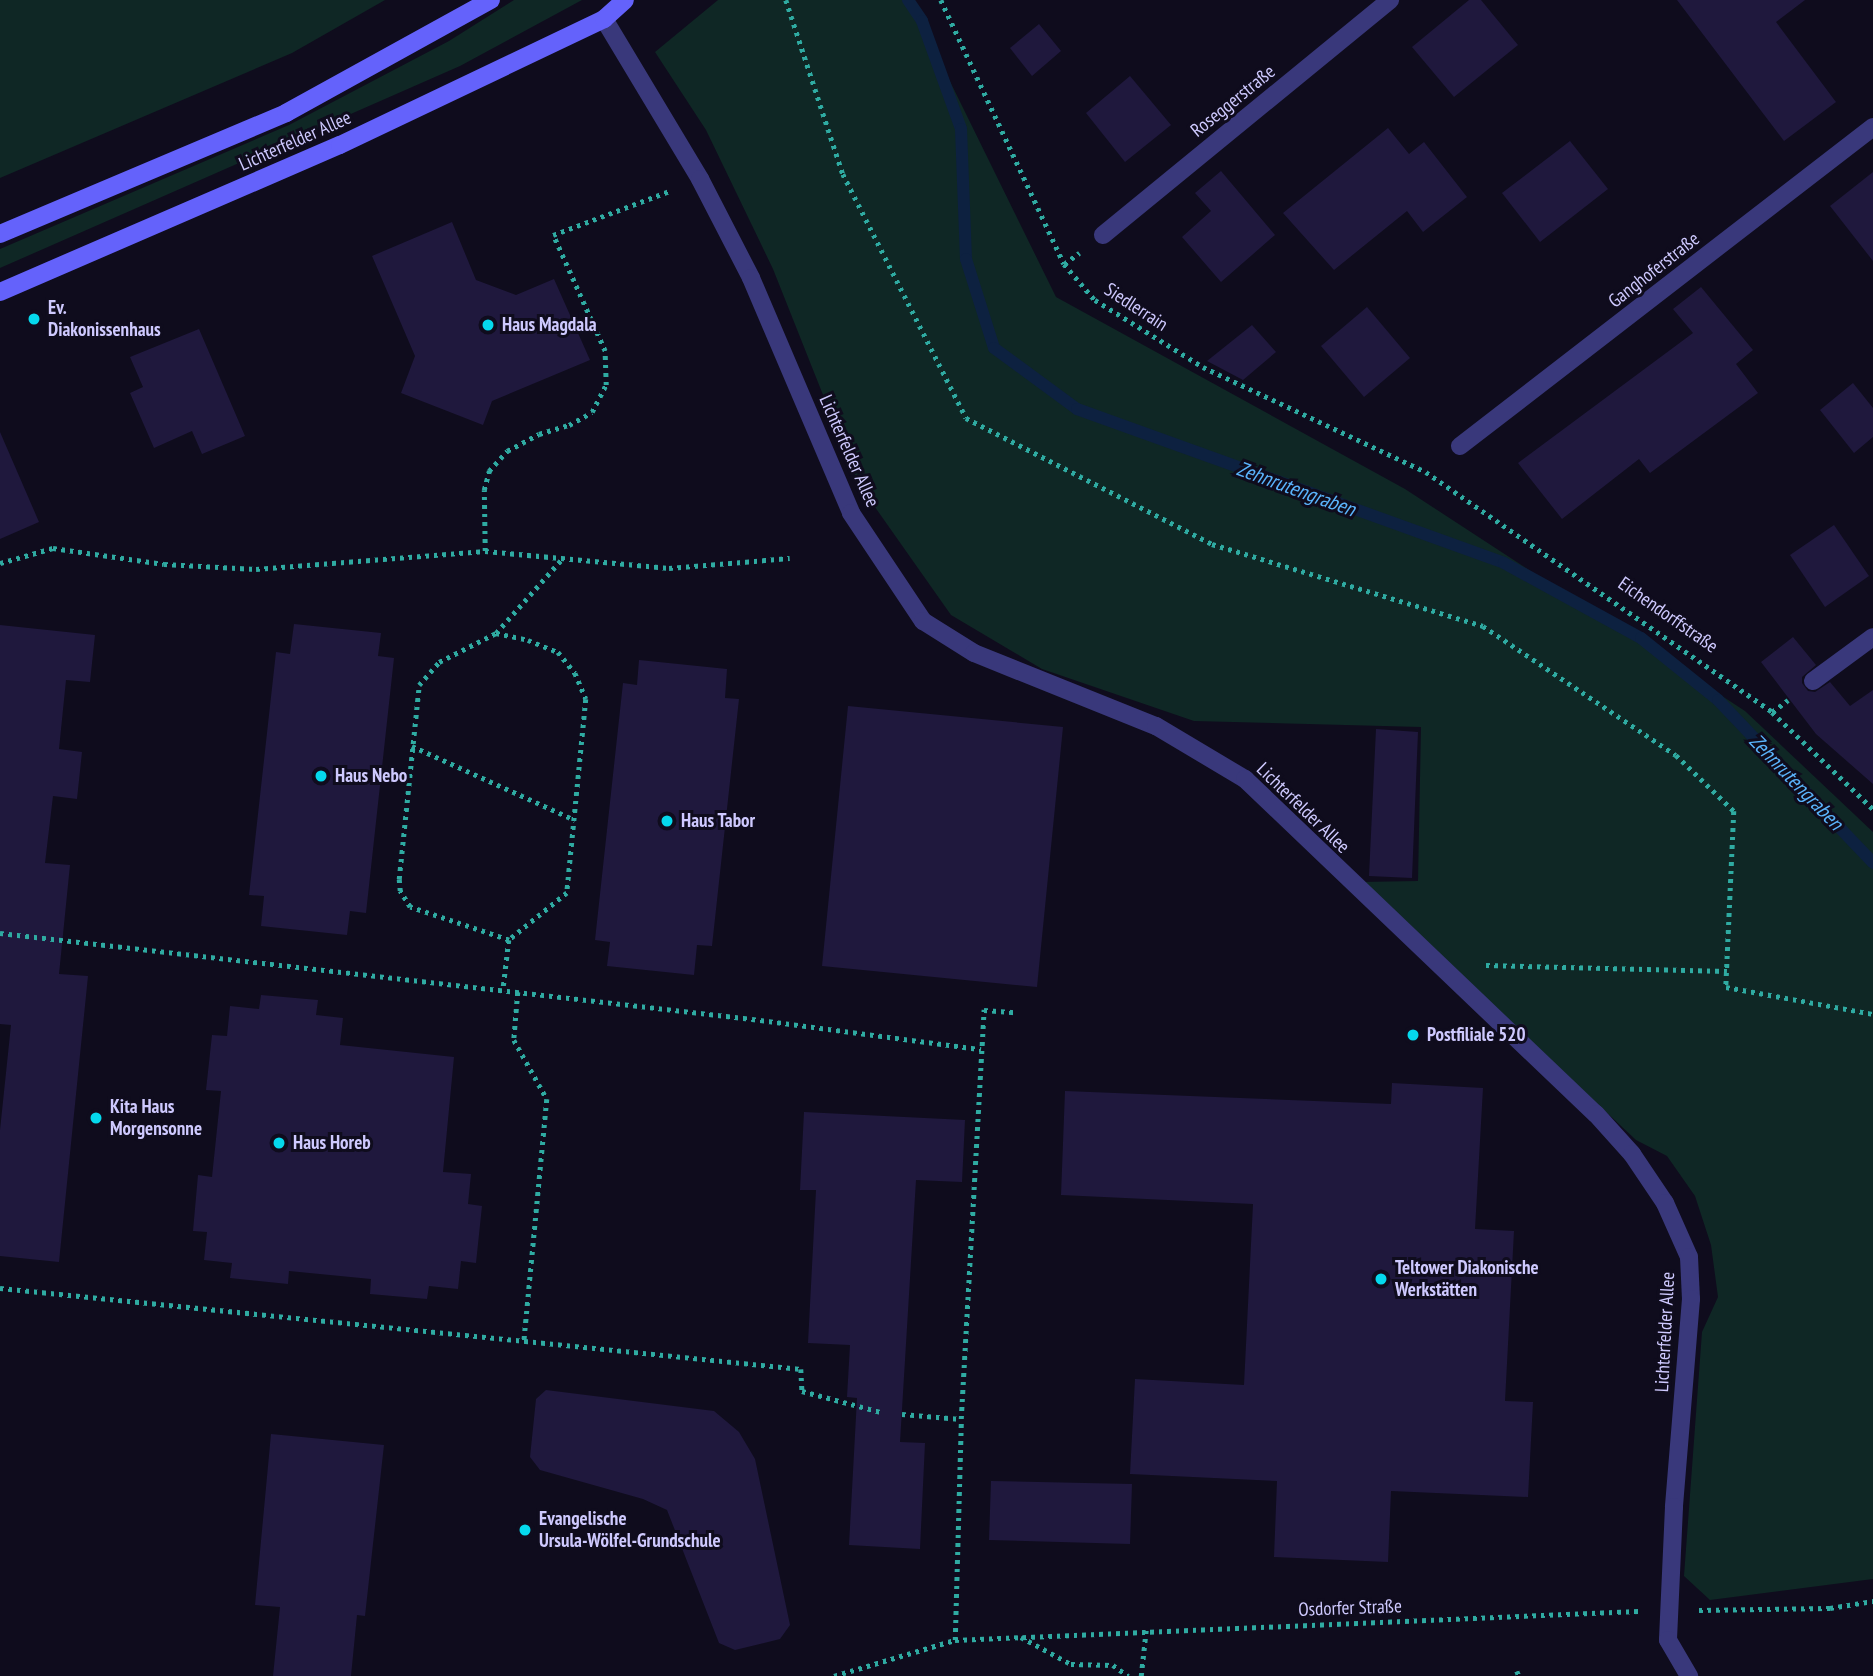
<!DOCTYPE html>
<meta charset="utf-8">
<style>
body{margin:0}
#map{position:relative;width:1873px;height:1676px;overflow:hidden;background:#0f0c1d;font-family:"PT Sans Narrow",sans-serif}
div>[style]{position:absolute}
.green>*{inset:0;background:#0f2725}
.stream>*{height:12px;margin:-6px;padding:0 6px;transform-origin:6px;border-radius:6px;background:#0d2140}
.building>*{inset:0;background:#1f183d}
.path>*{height:4.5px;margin-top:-2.25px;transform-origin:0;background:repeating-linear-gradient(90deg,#2faba2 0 3.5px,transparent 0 8.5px)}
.minor>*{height:18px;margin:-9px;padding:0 9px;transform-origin:9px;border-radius:9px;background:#39387b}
.secondary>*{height:18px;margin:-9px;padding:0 9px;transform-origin:9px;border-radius:9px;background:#6462fb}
.dots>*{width:19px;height:19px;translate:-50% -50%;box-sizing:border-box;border:4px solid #0f0c1d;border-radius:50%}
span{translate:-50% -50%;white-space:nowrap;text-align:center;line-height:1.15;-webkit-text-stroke:6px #0f0c1d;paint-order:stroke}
.street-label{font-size:19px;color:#cec9fe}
.poi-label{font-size:19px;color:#cec9fe;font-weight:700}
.left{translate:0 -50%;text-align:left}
.water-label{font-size:21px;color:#5ab3fb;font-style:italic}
</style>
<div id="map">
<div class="green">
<div style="clip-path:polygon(0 0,385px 0,292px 53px,0 178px)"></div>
<div style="clip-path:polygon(514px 0,582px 0,460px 66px,0 268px,0 249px,289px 125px,449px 41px)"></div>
<div style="clip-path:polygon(718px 0,910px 0,1056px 297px,1405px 489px,1745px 711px,1873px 832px,1873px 1579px,1710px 1600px,1684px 1576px,1702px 1332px,1718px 1297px,1711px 1245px,1695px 1196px,1667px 1156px,1636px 1140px,1361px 882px,1418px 881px,1421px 727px,1194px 721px,1042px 669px,951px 615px,858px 483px,773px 269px,706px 130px,655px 52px)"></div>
</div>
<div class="stream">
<div style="left:908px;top:0;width:25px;rotate:56deg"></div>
<div style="left:922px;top:21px;width:115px;rotate:70.1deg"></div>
<div style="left:961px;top:129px;width:130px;rotate:87.8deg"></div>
<div style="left:966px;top:259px;width:93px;rotate:72.5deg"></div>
<div style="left:994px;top:348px;width:103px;rotate:36.3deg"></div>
<div style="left:1077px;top:409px;width:454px;rotate:19.8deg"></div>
<div style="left:1504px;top:563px;width:156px;rotate:28.7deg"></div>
<div style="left:1641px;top:638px;width:99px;rotate:38.8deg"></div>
<div style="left:1718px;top:700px;width:225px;rotate:46.4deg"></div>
</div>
<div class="building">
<div style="clip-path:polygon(1469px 0,1481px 0,1518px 45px,1454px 97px,1412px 47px)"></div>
<div style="clip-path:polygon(1677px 0,1805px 0,1776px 22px,1836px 102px,1784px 141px)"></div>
<div style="clip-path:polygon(1039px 24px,1061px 51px,1032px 76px,1010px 48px)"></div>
<div style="clip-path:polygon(1130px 76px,1171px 125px,1125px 162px,1086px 113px)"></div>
<div style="clip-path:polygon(1388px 128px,1409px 154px,1424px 142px,1467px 197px,1423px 232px,1407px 211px,1334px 270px,1283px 213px)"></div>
<div style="clip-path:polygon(1570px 141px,1608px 189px,1540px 242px,1502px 193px)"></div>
<div style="clip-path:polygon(1221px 171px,1275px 235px,1221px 282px,1182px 237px,1211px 211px,1195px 193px)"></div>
<div style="clip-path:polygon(1873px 172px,1873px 261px,1830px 206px)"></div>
<div style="clip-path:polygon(452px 222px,476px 280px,516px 295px,554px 279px,590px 360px,492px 401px,483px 425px,401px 393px,415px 356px,372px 256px)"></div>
<div style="clip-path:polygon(1701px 287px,1753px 350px,1736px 364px,1758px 393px,1650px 473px,1639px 459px,1562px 519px,1518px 463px,1693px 333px,1673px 309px)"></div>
<div style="clip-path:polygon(1367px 307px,1410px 358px,1364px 397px,1321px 346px)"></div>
<div style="clip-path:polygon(1252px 325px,1276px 352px,1243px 380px,1207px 361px)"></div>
<div style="clip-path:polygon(199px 329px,245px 436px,202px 454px,192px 431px,154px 448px,130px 393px,143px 387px,130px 357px)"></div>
<div style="clip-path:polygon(1853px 383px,1873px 408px,1873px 437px,1854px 453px,1820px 410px)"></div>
<div style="clip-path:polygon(0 432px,39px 522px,0 539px)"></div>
<div style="clip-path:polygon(1834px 525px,1869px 576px,1825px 607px,1790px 555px)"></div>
<div style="clip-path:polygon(294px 624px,381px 633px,378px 656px,394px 658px,366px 913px,350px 911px,347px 935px,261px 926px,264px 896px,249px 895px,276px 652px,290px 654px)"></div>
<div style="clip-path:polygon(0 625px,95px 635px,90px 682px,66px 680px,59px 749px,82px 752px,77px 799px,53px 796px,45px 863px,70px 865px,59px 974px,88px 976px,59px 1262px,0 1256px,0 1130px,11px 1025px,0 1024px)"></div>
<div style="clip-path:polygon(1793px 637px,1816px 665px,1802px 677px,1802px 683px,1808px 691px,1815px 692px,1830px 682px,1850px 706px,1873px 690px,1873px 784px,1816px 734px,1761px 662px)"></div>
<div style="clip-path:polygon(639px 660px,727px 669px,725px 698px,739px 699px,712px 946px,697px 945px,694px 975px,607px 966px,610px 942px,595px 940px,623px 683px,637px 685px)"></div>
<div style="clip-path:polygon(848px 706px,1063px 727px,1037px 987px,822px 966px)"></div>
<div style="clip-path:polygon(1376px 729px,1418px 732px,1412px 878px,1369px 876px)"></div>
<div style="clip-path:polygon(261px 995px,318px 1000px,316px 1015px,343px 1018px,340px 1045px,454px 1057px,443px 1172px,471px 1174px,468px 1204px,482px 1206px,476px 1263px,461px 1261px,458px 1289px,429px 1286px,427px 1299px,370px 1294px,371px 1279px,289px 1271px,288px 1284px,230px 1278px,232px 1263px,204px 1260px,207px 1232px,193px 1231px,198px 1175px,212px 1177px,221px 1091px,206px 1090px,212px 1035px,227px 1036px,230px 1006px,259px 1009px)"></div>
<div style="clip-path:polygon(1392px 1083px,1483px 1088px,1475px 1229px,1514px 1231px,1505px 1401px,1533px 1402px,1528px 1497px,1391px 1491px,1388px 1562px,1274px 1557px,1277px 1481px,1130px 1474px,1135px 1379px,1244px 1385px,1253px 1204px,1061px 1195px,1065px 1091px,1391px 1104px)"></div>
<div style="clip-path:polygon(804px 1112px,965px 1120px,962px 1182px,916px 1180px,900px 1442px,925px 1443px,920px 1549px,849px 1545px,857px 1398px,847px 1397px,850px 1345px,808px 1343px,816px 1190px,800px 1190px)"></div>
<div style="clip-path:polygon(546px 1390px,714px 1411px,739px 1432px,755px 1459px,790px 1625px,780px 1639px,735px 1650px,719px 1643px,667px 1510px,643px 1499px,540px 1470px,530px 1457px,536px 1399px)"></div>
<div style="clip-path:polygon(271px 1434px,384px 1445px,365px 1616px,357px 1615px,351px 1676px,273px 1676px,280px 1607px,255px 1605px)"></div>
<div style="clip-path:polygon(991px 1481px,1132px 1484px,1130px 1544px,989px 1540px)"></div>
</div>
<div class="path">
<div style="left:786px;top:0;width:183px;rotate:71.9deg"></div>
<div style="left:843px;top:174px;width:273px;rotate:63.2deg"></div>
<div style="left:966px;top:418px;width:276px;rotate:27.1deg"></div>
<div style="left:1212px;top:544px;width:283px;rotate:16.8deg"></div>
<div style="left:1483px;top:626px;width:232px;rotate:33.8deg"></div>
<div style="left:1676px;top:755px;width:81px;rotate:44deg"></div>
<div style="left:1734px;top:811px;width:176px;rotate:92.6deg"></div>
<div style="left:1726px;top:987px;width:149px;rotate:10.4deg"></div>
<div style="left:941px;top:0;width:291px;rotate:65deg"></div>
<div style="left:1064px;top:264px;width:48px;rotate:49.3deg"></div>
<div style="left:1095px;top:300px;width:127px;rotate:31.8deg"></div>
<div style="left:1203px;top:367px;width:246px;rotate:25.2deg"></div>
<div style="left:1426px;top:472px;width:421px;rotate:34.7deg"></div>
<div style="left:1772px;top:712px;width:140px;rotate:43.8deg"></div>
<div style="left:1064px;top:264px;width:19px;rotate:-36deg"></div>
<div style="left:485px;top:551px;width:61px;rotate:-90.9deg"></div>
<div style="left:484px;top:490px;width:20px;rotate:-75deg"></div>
<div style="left:489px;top:471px;width:27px;rotate:-48deg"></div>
<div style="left:507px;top:451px;width:36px;rotate:-28deg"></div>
<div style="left:539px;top:434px;width:31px;rotate:-17deg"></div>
<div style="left:569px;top:425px;width:26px;rotate:-29deg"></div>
<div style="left:592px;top:412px;width:30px;rotate:-63deg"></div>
<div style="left:606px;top:385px;width:34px;rotate:-92deg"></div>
<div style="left:605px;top:351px;width:127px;rotate:-114.1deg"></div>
<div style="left:553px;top:235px;width:127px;rotate:-20.7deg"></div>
<div style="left:0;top:563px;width:55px;rotate:-15.8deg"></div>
<div style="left:53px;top:548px;width:112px;rotate:8.2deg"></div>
<div style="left:164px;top:564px;width:92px;rotate:3.1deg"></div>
<div style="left:256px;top:569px;width:230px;rotate:-4.5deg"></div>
<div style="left:485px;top:551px;width:185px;rotate:5.3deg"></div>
<div style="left:669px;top:568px;width:121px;rotate:-4.7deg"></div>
<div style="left:496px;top:633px;width:33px;rotate:12deg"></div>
<div style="left:528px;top:640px;width:32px;rotate:22deg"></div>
<div style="left:558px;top:652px;width:27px;rotate:51deg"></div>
<div style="left:575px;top:673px;width:28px;rotate:67deg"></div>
<div style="left:586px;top:699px;width:195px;rotate:95.6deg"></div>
<div style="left:567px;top:893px;width:75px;rotate:141deg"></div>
<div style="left:509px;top:940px;width:51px;rotate:96.7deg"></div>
<div style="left:1772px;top:712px;width:20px;rotate:-37deg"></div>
<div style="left:412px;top:746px;width:179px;rotate:24.4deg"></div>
<div style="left:0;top:933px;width:757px;rotate:6.52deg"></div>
<div style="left:752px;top:1019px;width:231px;rotate:7.5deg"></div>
<div style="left:509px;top:940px;width:104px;rotate:-161.6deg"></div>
<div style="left:410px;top:907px;width:19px;rotate:-122deg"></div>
<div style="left:400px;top:891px;width:12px;rotate:-95deg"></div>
<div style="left:399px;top:879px;width:195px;rotate:-84.1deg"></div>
<div style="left:419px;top:685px;width:30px;rotate:-49deg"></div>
<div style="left:439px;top:662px;width:64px;rotate:-27deg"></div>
<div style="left:496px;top:633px;width:99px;rotate:-48.3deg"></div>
<div style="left:1486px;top:965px;width:241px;rotate:1.4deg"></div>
<div style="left:518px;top:992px;width:48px;rotate:94.8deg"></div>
<div style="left:514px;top:1040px;width:68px;rotate:60.8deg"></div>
<div style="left:547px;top:1099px;width:245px;rotate:95.4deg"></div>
<div style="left:0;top:1288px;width:805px;rotate:5.77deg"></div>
<div style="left:801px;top:1369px;width:22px;rotate:87deg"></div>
<div style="left:802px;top:1391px;width:82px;rotate:14.9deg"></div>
<div style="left:902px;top:1414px;width:59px;rotate:4.8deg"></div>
<div style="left:961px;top:1419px;width:410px;rotate:-86.8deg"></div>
<div style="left:984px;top:1010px;width:31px;rotate:4deg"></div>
<div style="left:1699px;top:1610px;width:131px;rotate:-0.9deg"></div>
<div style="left:1830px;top:1608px;width:44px;rotate:-9.2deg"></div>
<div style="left:1021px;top:1637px;width:57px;rotate:28.4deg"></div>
<div style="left:1071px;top:1664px;width:42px;rotate:1.4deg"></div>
<div style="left:1113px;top:1665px;width:19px;rotate:36deg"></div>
<div style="left:955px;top:1640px;width:221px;rotate:-88.4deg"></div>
<div style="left:1517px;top:1671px;width:5px;rotate:68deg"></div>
<div style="left:834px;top:1676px;width:126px;rotate:-16.6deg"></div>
<div style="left:955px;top:1640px;width:684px;rotate:-2.43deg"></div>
<div style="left:1141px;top:1676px;width:46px;rotate:-83.8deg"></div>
</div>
<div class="minor">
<div style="left:604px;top:19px;width:187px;rotate:59deg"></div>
<div style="left:700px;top:179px;width:111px;rotate:62.7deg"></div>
<div style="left:751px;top:278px;width:255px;rotate:66.9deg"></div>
<div style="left:851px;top:513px;width:130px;rotate:56.3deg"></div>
<div style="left:923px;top:621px;width:60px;rotate:32.1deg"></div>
<div style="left:974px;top:653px;width:196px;rotate:21.9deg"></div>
<div style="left:1156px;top:726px;width:104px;rotate:30.8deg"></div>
<div style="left:1245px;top:779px;width:485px;rotate:43.7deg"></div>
<div style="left:1596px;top:1114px;width:54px;rotate:48deg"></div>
<div style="left:1632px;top:1154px;width:59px;rotate:56deg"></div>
<div style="left:1665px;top:1203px;width:59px;rotate:66deg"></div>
<div style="left:1689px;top:1257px;width:42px;rotate:87.3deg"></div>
<div style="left:1691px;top:1299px;width:209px;rotate:94.7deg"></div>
<div style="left:1674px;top:1507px;width:133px;rotate:92.6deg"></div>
<div style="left:1668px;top:1640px;width:42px;rotate:59.7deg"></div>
<div style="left:1103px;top:235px;width:371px;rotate:-39.3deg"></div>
<div style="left:1460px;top:446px;width:522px;rotate:-37.68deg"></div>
<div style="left:1813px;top:681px;width:74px;rotate:-36.3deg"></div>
</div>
<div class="secondary">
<div style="left:0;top:234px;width:311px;rotate:-22.9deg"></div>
<div style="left:286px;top:113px;width:234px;rotate:-28.9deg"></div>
<div style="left:0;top:292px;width:370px;rotate:-23.4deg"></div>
<div style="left:340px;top:145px;width:293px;rotate:-25.5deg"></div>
<div style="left:604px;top:19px;width:28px;rotate:-42deg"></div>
</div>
<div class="dots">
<div style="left:34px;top:319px;background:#05d9ed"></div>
<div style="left:488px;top:325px;background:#05d9ed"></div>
<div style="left:321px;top:776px;background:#05d9ed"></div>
<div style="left:667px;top:821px;background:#05d9ed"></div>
<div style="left:1413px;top:1035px;background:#05d9ed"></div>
<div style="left:96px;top:1118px;background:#05d9ed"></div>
<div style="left:279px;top:1143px;background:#05d9ed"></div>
<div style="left:1381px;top:1279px;background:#05d9ed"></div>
<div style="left:525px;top:1530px;background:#05d9ed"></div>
</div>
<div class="street-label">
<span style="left:1233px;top:101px;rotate:-39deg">Roseggerstraße</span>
<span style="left:295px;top:141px;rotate:-24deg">Lichterfelder Allee</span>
<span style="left:1654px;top:270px;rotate:-38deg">Ganghoferstraße</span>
<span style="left:1136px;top:307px;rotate:33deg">Siedlerrain</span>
<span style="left:849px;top:451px;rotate:66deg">Lichterfelder Allee</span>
<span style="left:1668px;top:615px;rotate:35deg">Eichendorffstraße</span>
<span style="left:1303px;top:808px;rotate:44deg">Lichterfelder Allee</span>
<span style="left:1665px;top:1332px;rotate:-87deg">Lichterfelder Allee</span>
<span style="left:1350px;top:1608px;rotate:-2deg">Osdorfer Straße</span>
</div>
<div class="poi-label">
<span class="left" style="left:48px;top:319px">Ev.<br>Diakonissenhaus</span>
<span class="left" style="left:502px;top:325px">Haus Magdala</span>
<span class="left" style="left:335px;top:776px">Haus Nebo</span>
<span class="left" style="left:681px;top:821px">Haus Tabor</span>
<span class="left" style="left:1427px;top:1035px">Postfiliale 520</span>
<span class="left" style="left:110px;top:1118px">Kita Haus<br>Morgensonne</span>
<span class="left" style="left:293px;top:1143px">Haus Horeb</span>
<span class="left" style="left:1395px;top:1279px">Teltower Diakonische<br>Werkstätten</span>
<span class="left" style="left:539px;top:1530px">Evangelische<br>Ursula-Wölfel-Grundschule</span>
</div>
<div class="water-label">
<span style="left:1296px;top:489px;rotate:20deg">Zehnrutengraben</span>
<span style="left:1796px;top:782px;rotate:46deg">Zehnrutengraben</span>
</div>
</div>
